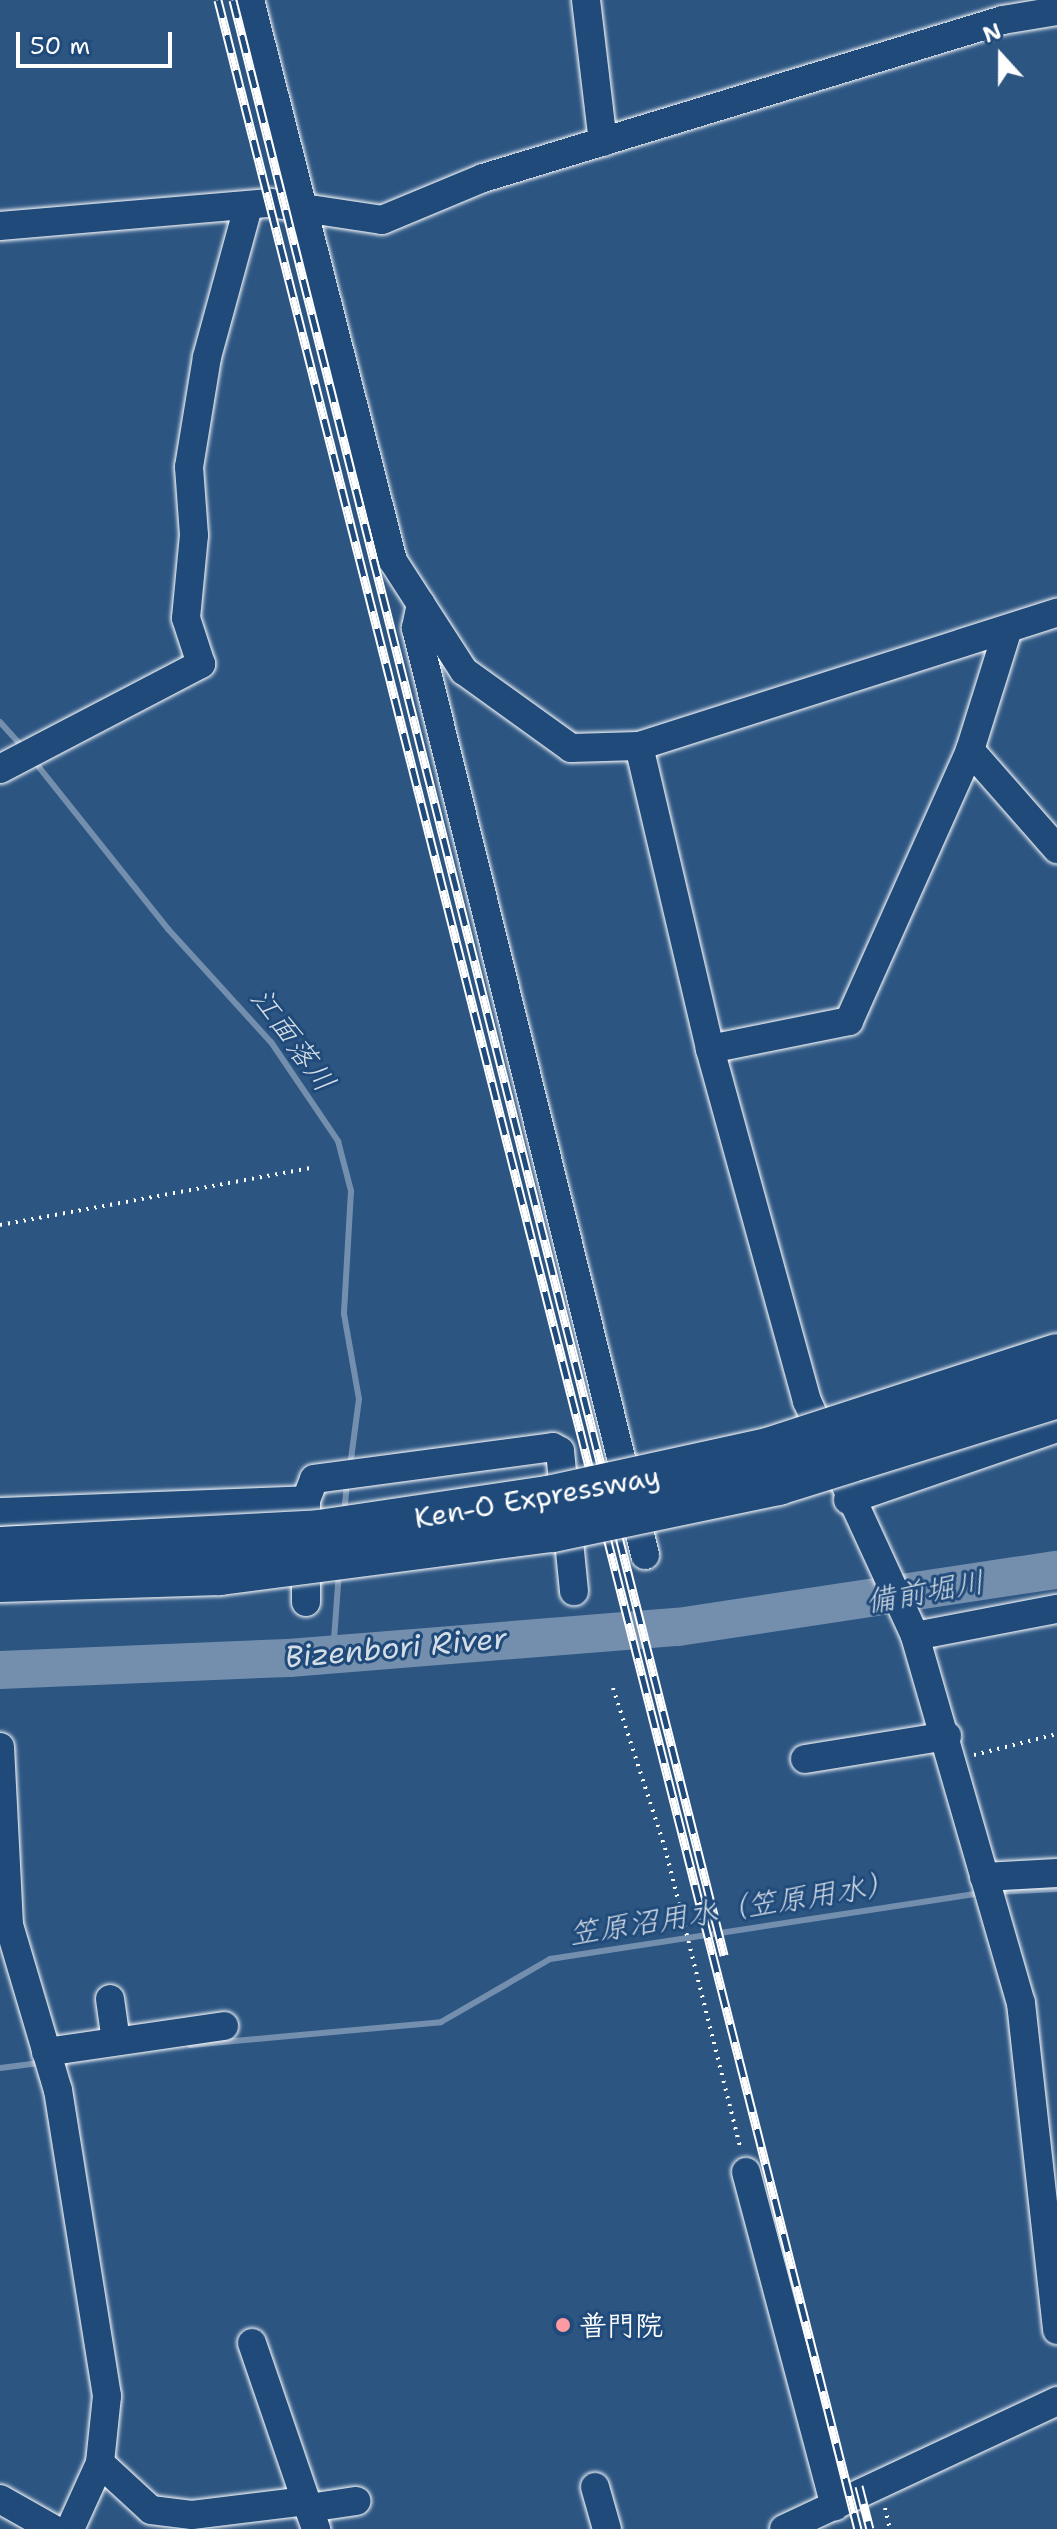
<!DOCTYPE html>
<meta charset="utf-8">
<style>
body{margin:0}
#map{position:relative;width:1057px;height:2529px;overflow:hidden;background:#2c5582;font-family:"Shantell Sans","Klee One",sans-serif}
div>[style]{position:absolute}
.stream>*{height:6px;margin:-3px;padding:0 3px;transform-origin:3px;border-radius:3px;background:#748fad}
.river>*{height:38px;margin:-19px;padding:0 19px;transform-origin:19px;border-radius:19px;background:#748fad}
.path>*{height:4px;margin-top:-2px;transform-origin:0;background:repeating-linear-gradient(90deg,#fff 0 2px,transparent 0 8px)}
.roads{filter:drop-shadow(0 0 2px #fff) drop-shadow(0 0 2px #fff)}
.minor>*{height:28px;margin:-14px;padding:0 14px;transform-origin:14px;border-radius:14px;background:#1f4a7a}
.rail>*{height:9px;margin-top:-4.5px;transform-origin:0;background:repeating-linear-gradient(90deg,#1f4a7a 0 18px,#fff 0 36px);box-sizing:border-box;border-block:2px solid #fff}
.bridges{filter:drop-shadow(0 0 2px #fff) drop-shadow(0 0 2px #fff)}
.highway-bridge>*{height:42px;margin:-21px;padding:0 21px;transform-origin:21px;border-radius:21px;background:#1f4a7a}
.dots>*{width:22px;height:22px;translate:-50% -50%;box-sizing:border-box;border:4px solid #1f4a7a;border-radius:50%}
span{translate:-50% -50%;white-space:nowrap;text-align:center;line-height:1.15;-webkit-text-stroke:6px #1f4a7a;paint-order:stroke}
.street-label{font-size:28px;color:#fff}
.poi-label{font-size:28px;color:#fff;font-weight:700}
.left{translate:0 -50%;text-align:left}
.water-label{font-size:30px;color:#d5dde6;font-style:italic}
.north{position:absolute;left:961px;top:16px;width:80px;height:80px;-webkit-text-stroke:6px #1f4a7a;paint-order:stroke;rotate:339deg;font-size:22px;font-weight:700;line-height:32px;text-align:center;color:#fff}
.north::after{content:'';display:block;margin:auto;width:28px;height:36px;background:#fff;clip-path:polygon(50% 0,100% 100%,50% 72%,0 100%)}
.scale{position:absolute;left:16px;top:32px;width:156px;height:36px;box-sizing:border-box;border:4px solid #fff;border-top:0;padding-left:10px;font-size:24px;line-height:28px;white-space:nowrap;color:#fff;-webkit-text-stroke:6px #1f4a7a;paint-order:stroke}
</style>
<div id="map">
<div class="stream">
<div style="left:0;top:722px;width:36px;rotate:48deg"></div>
<div style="left:34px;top:761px;width:215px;rotate:51.4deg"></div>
<div style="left:168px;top:929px;width:153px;rotate:47.7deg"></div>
<div style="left:271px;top:1042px;width:120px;rotate:55.9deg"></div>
<div style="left:338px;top:1141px;width:52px;rotate:75.4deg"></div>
<div style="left:351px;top:1191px;width:123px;rotate:93.3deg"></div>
<div style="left:344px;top:1314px;width:86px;rotate:80deg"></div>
<div style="left:359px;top:1399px;width:61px;rotate:97.6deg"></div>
<div style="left:344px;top:1513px;width:29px;rotate:-84deg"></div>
<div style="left:333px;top:1653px;width:81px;rotate:-85.8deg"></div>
<div style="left:998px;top:1892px;width:59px;rotate:-2.9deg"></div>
<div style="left:190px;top:2045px;width:252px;rotate:-5.2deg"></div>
<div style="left:441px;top:2022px;width:126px;rotate:-30deg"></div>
<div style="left:550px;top:1959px;width:438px;rotate:-8.7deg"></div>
<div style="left:0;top:2068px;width:40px;rotate:-7.1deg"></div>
</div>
<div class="river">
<div style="left:0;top:1670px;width:289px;rotate:-2.4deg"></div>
<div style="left:289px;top:1658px;width:390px;rotate:-4.6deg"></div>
<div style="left:678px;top:1627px;width:383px;rotate:-8.6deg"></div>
</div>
<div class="path">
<div style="left:0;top:1225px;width:315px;rotate:-10.4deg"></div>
<div style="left:613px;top:1688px;width:168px;rotate:72deg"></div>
<div style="left:665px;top:1848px;width:311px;rotate:75.9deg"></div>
<div style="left:974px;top:1755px;width:86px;rotate:-14.2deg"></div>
<div style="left:885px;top:2508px;width:22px;rotate:77deg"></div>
</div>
<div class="roads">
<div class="minor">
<div style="left:250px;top:0;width:579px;rotate:75.7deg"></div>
<div style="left:393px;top:561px;width:131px;rotate:57.2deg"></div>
<div style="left:464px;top:671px;width:132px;rotate:35.7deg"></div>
<div style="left:571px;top:748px;width:68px;rotate:-1.7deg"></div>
<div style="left:639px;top:746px;width:439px;rotate:-17.7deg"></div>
<div style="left:586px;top:0;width:143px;rotate:83.2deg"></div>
<div style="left:0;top:226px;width:271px;rotate:-4.9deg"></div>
<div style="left:270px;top:203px;width:113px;rotate:8.6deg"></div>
<div style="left:382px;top:220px;width:109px;rotate:-22.6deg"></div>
<div style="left:483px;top:178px;width:543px;rotate:-16.9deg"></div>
<div style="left:1003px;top:20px;width:55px;rotate:-9.5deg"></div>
<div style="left:421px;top:604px;width:25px;rotate:102deg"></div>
<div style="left:416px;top:628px;width:955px;rotate:76.12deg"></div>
<div style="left:639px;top:746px;width:311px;rotate:76.8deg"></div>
<div style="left:710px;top:1049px;width:365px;rotate:74.6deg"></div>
<div style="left:807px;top:1401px;width:259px;rotate:65.3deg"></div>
<div style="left:915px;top:1636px;width:382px;rotate:73.9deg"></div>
<div style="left:1021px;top:2003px;width:329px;rotate:83.7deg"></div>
<div style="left:970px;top:750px;width:132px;rotate:48.7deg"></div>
<div style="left:0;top:769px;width:227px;rotate:-27.6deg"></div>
<div style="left:201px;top:664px;width:48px;rotate:-108.1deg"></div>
<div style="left:186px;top:618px;width:83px;rotate:-84.5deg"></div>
<div style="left:194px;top:535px;width:68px;rotate:-94.2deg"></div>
<div style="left:189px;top:467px;width:111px;rotate:-80.7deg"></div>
<div style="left:207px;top:357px;width:156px;rotate:-74.7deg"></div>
<div style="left:710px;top:1049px;width:142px;rotate:-11.4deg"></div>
<div style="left:849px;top:1021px;width:297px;rotate:-65.9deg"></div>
<div style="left:970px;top:750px;width:124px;rotate:-72.6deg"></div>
<div style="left:848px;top:1500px;width:221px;rotate:-19deg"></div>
<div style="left:0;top:1512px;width:306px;rotate:-2.2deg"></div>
<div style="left:306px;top:1602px;width:102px;rotate:-90deg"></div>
<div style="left:306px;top:1500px;width:22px;rotate:-69deg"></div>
<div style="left:314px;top:1479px;width:241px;rotate:-7.6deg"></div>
<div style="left:553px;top:1447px;width:8px;rotate:30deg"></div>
<div style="left:560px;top:1451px;width:141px;rotate:84.3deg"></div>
<div style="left:915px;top:1636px;width:145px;rotate:-10.8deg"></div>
<div style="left:0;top:1747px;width:178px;rotate:87.1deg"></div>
<div style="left:9px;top:1925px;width:172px;rotate:73.5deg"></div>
<div style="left:58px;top:2090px;width:310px;rotate:80.9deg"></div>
<div style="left:107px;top:2396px;width:67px;rotate:96deg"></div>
<div style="left:100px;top:2463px;width:72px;rotate:114.4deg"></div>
<div style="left:805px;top:1759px;width:144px;rotate:-9.2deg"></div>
<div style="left:984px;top:1877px;width:73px;rotate:-3.1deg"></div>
<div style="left:110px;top:1999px;width:42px;rotate:81.9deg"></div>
<div style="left:46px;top:2052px;width:180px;rotate:-8.3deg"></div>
<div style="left:746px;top:2172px;width:346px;rotate:75.1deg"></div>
<div style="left:252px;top:2343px;width:167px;rotate:71.1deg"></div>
<div style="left:100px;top:2463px;width:69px;rotate:42.7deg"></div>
<div style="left:151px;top:2510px;width:41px;rotate:7deg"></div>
<div style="left:192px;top:2515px;width:115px;rotate:-7deg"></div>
<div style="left:306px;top:2501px;width:30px;rotate:70deg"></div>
<div style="left:595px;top:2487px;width:44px;rotate:74.1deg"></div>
<div style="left:0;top:2499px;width:61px;rotate:29.5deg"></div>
<div style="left:309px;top:2508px;width:48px;rotate:-8.5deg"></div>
<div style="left:784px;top:2529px;width:302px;rotate:-25.1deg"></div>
</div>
</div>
<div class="rail">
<div style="left:218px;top:0;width:2609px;rotate:75.8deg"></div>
<div style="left:233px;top:0;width:2016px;rotate:75.9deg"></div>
<div style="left:859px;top:2486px;width:44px;rotate:75.7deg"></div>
</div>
<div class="bridges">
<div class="highway-bridge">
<div style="left:0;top:1548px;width:320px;rotate:-3deg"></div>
<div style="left:320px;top:1531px;width:231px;rotate:-8.5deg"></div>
<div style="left:548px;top:1497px;width:225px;rotate:-12.3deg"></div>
<div style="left:768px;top:1449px;width:304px;rotate:-18deg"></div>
<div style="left:0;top:1581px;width:220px;rotate:-1.8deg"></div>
<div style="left:220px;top:1574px;width:336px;rotate:-7.4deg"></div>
<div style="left:553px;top:1531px;width:230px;rotate:-11.8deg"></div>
<div style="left:778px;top:1484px;width:292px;rotate:-17.3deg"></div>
</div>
</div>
<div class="dots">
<div style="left:563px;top:2325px;background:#ff9aa2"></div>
</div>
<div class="street-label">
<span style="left:537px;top:1497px;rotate:-10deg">Ken-O Expressway</span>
</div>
<div class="poi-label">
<span class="left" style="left:579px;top:2325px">普門院</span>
</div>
<div class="water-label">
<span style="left:293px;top:1040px;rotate:54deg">江面落川</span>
<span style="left:925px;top:1592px;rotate:-10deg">備前堀川</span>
<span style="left:396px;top:1648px;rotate:-5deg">Bizenbori River</span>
<span style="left:732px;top:1909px;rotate:-9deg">笠原沼用水（笠原用水）</span>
</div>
<div class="north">N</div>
<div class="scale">50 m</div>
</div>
